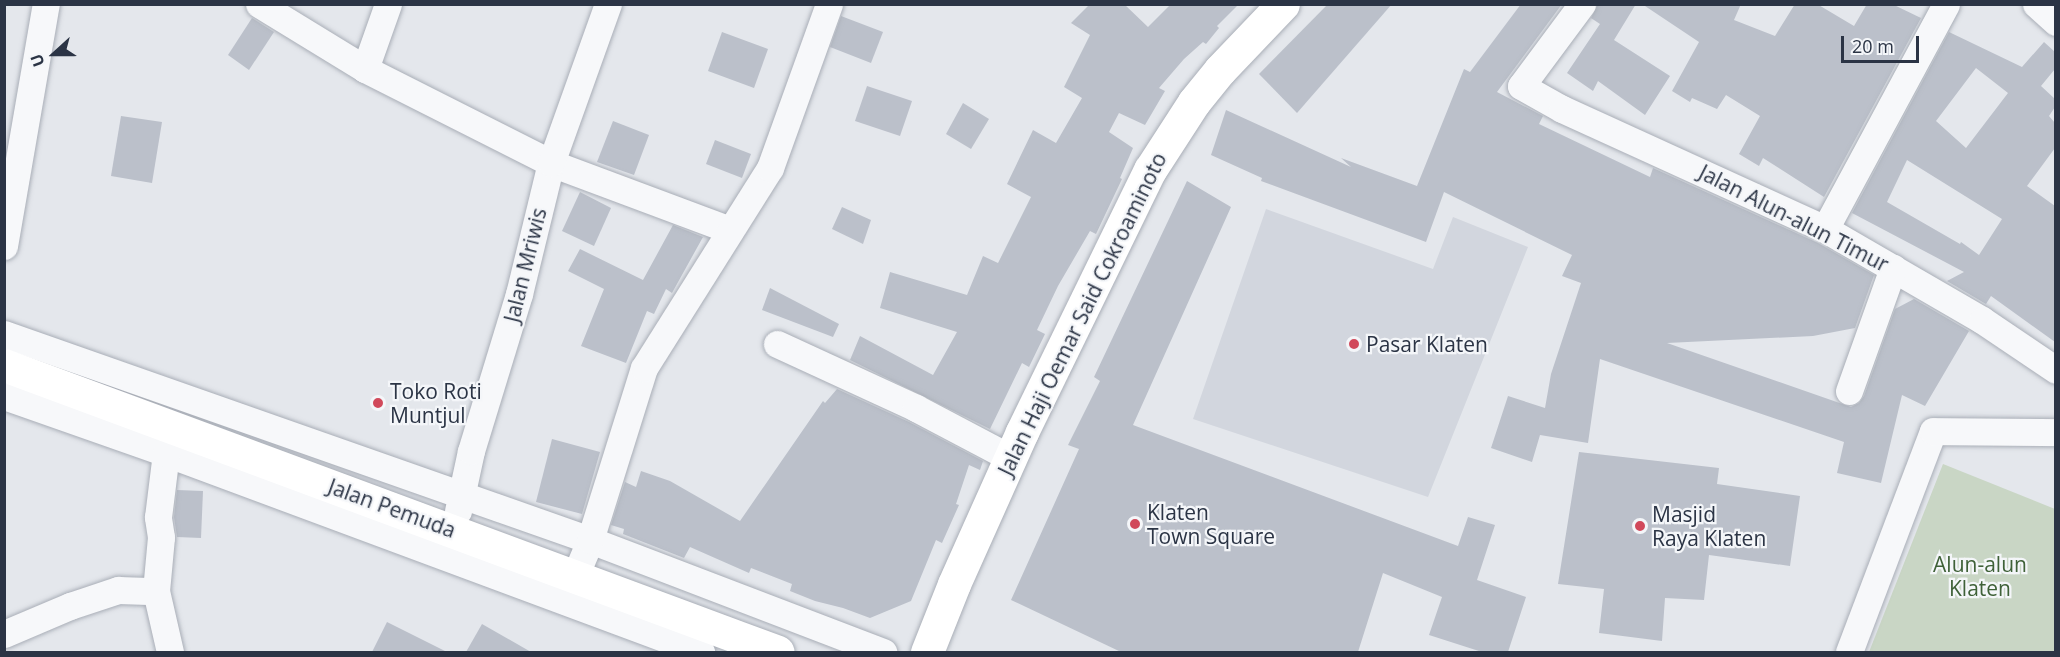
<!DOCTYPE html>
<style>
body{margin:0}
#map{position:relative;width:2060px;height:657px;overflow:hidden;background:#e4e7ec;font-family:"Open Sans",sans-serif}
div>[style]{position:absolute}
.built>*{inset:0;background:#d2d6de}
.green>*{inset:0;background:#c9d6c5}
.building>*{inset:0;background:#bbc0ca}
.roads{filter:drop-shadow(0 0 2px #a9aeb7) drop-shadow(0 0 2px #a9aeb7)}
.minor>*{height:27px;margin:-13.5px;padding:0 13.5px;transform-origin:13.5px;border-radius:13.5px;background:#f7f8fa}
.major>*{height:33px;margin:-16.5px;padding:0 16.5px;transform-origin:16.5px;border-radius:16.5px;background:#fff}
.dots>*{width:16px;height:16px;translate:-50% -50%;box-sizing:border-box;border:3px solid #f4f6f9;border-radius:50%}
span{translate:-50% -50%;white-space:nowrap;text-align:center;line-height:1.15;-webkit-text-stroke:4.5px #f4f6f9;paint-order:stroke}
.street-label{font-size:21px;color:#2b3445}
.poi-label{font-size:21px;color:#2b3445}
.left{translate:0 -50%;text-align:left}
.park-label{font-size:21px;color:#3f6138}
.frame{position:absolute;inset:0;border:6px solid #2b3445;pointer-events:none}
.north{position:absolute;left:24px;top:24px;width:60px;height:60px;-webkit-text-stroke:4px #f4f6f9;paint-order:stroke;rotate:249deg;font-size:16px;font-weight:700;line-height:24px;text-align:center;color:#2b3445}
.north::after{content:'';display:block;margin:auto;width:21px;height:27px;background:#2b3445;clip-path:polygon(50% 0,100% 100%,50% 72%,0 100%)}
.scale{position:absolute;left:1841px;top:36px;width:78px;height:27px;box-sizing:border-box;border:3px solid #2b3445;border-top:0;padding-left:8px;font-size:18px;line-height:21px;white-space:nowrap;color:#2b3445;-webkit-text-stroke:4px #f4f6f9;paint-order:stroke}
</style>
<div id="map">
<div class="built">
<div style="clip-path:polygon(1266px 209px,1433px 269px,1453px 217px,1528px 247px,1428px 497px,1193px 419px)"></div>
</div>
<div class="green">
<div style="clip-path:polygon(1943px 464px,2055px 509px,2055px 652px,1869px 652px)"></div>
</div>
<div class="building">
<div style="clip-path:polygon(1090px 4px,1124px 4px,1148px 27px,1171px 4px,1239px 4px,1217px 26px,1219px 28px,1206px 44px,1203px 42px,1184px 59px,1159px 88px,1165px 91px,1145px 125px,1119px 113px,1109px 132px,1133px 148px,1120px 178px,1122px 179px,1096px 234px,1090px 231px,1058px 286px,1037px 330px,1045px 334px,1029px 367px,1022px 363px,990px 429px,850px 360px,860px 336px,933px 375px,957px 332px,880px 308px,890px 272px,967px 295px,983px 256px,998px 263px,1031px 197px,1007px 184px,1033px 130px,1056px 143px,1082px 98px,1064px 87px,1090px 35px,1071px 23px)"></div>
<div style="clip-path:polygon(1328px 4px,1392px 4px,1297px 113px,1259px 74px)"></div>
<div style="clip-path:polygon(1521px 4px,1562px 4px,1497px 92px,1543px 116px,1539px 124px,1650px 177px,1653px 168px,1818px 243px,1874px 275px,1855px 328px,1813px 336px,1667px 343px,1851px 407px,1859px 403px,1864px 396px,1895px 309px,1914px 299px,1969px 331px,1925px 406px,1902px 395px,1881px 483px,1837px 473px,1844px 442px,1600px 359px,1588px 443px,1540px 435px,1532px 462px,1491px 448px,1508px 396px,1545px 408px,1551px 374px,1581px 283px,1562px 276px,1572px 255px,1444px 192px,1426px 242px,1261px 181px,1262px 178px,1211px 155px,1226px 110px,1351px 167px,1341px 158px,1417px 186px,1464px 69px,1470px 72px)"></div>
<div style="clip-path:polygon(1598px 4px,1636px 4px,1614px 40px,1670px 76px,1645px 115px,1598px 81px,1593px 91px,1567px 73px,1600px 24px,1591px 18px)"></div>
<div style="clip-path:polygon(1642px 4px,1741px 4px,1734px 20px,1775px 36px,1795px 4px,1817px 4px,1854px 26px,1867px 4px,1892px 4px,1921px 18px,1824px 197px,1763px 158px,1759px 166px,1739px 154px,1760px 116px,1726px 95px,1717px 109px,1692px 98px,1690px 102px,1672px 91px,1699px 42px)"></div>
<div style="clip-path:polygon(841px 16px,883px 32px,871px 63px,830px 47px)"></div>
<div style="clip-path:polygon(252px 18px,274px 32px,249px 70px,228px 55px)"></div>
<div style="clip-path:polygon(722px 32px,768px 49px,754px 88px,708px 71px)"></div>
<div style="clip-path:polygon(evenodd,1949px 32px,2022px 67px,2044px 42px,2055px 52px,2055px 69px,2041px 86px,2055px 99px,2055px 107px,2049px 116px,2055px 123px,2055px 148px,2027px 186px,2055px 206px,2055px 342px,1991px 296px,1986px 304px,1947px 281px,1964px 272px,1852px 213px,1949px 32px,1976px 68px,2008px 93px,1966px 148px,1936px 121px,1976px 68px,1949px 32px,1907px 160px,2002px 219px,1979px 255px,1961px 242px,1960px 244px,1887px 202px,1907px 160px)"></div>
<div style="clip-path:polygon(867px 86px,912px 101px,900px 136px,855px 121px)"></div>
<div style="clip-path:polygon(963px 103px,989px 119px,971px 149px,946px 134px)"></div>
<div style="clip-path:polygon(121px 116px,162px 122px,152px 183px,111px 176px)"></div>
<div style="clip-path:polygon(613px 121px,649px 135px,634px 175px,597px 162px)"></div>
<div style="clip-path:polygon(715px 140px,751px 154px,742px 178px,706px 164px)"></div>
<div style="clip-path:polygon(1187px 181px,1231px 207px,1133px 425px,1458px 546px,1468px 517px,1495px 525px,1477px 580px,1526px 597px,1508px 652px,1482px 652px,1429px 635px,1442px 597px,1383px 573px,1358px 652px,1121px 652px,1011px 600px,1079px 449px,1068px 445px,1100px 381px,1094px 377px)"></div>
<div style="clip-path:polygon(580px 192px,611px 208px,594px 246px,562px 231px)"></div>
<div style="clip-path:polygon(842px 207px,871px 220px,863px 244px,832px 229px)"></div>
<div style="clip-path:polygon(673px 225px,703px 237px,672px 293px,666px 289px,654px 314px,647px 311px,626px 363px,581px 346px,604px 289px,568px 271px,580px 249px,643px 280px)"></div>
<div style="clip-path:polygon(770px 288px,839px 324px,833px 337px,762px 310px)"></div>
<div style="clip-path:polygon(837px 389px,909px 422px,983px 461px,980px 470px,969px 465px,956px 504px,959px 505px,942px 543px,936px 540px,911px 601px,870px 618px,843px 608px,815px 601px,790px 591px,792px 584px,751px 568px,749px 573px,690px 547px,684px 558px,623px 534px,624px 529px,611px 525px,625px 482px,636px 487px,641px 471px,670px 481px,740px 521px,823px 401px,825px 403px)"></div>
<div style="clip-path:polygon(552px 439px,600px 452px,582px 514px,536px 502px)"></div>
<div style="clip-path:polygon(1579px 452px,1719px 468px,1717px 484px,1800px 496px,1790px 566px,1709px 555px,1704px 600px,1665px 598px,1662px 641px,1599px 633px,1604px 589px,1558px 584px)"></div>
<div style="clip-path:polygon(177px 490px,203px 491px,201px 538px,177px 537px,174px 517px)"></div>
<div style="clip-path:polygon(387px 622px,447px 652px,372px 652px)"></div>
<div style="clip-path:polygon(482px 624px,531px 652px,466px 652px)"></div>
</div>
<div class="roads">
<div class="minor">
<div style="left:259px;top:4px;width:124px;rotate:31.5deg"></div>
<div style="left:365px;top:69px;width:208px;rotate:26.8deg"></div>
<div style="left:551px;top:163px;width:191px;rotate:20.5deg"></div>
<div style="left:1582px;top:4px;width:102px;rotate:126.6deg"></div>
<div style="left:1521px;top:86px;width:47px;rotate:29.3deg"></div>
<div style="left:1562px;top:109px;width:289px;rotate:24.5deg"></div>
<div style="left:1825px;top:229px;width:181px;rotate:30.1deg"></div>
<div style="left:1982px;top:320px;width:89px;rotate:34deg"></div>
<div style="left:2036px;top:4px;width:27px;rotate:42deg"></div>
<div style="left:365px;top:69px;width:69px;rotate:-70.5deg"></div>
<div style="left:1825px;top:229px;width:255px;rotate:-61.7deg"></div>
<div style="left:4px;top:246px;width:246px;rotate:-80.2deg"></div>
<div style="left:4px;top:334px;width:621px;rotate:19.37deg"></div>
<div style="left:590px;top:540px;width:314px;rotate:20.9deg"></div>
<div style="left:777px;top:344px;width:153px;rotate:24.7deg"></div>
<div style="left:916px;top:408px;width:107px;rotate:27.8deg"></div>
<div style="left:1849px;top:391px;width:131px;rotate:-70.3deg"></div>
<div style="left:4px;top:396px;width:172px;rotate:19.4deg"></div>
<div style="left:166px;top:453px;width:571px;rotate:20.4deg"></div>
<div style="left:458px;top:511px;width:61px;rotate:-77.8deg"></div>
<div style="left:471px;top:451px;width:164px;rotate:-73deg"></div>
<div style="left:519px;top:294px;width:135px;rotate:-76.3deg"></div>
<div style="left:551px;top:163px;width:169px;rotate:-70.3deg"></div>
<div style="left:575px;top:576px;width:39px;rotate:-67deg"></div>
<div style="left:590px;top:540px;width:180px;rotate:-72.6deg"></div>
<div style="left:644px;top:368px;width:236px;rotate:-57.8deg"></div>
<div style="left:770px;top:168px;width:174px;rotate:-70.2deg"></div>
<div style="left:4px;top:634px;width:72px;rotate:-23deg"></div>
<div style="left:70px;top:606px;width:51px;rotate:-18.4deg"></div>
<div style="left:118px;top:590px;width:38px;rotate:2deg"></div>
<div style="left:170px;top:652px;width:63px;rotate:-102.9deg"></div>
<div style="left:156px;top:591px;width:54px;rotate:-84.7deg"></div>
<div style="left:161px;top:537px;width:20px;rotate:-99deg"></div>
<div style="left:158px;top:517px;width:64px;rotate:-82.9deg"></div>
<div style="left:166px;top:453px;width:18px;rotate:-71deg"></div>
<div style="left:1849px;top:652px;width:236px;rotate:-69.2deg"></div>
<div style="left:1933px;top:431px;width:123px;rotate:0.5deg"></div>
</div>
<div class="major">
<div style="left:4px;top:365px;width:825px;rotate:20.34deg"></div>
<div style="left:927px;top:652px;width:73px;rotate:-68.3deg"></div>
<div style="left:954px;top:584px;width:167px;rotate:-65.9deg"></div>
<div style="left:1022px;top:432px;width:292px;rotate:-64deg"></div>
<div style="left:1150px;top:170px;width:81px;rotate:-57.1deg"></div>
<div style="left:1194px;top:102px;width:41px;rotate:-50.9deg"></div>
<div style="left:1220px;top:70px;width:91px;rotate:-46.3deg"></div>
</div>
</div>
<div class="dots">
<div style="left:1354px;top:344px;background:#d1495b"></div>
<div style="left:378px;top:403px;background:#d1495b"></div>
<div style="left:1135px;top:524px;background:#d1495b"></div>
<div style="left:1640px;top:526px;background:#d1495b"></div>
</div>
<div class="street-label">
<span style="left:1794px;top:218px;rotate:27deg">Jalan Alun-alun Timur</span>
<span style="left:525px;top:265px;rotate:-76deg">Jalan Mriwis</span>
<span style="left:1082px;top:314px;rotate:-64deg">Jalan Haji Oemar Said Cokroaminoto</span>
<span style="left:392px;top:508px;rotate:20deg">Jalan Pemuda</span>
</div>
<div class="poi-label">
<span class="left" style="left:1366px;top:344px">Pasar Klaten</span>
<span class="left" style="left:390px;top:403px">Toko Roti<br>Muntjul</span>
<span class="left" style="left:1147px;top:524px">Klaten<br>Town Square</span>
<span class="left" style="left:1652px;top:526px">Masjid<br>Raya Klaten</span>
</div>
<div class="park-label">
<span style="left:1980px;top:576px">Alun-alun<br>Klaten</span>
</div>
<div class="frame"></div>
<div class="north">U</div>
<div class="scale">20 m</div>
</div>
